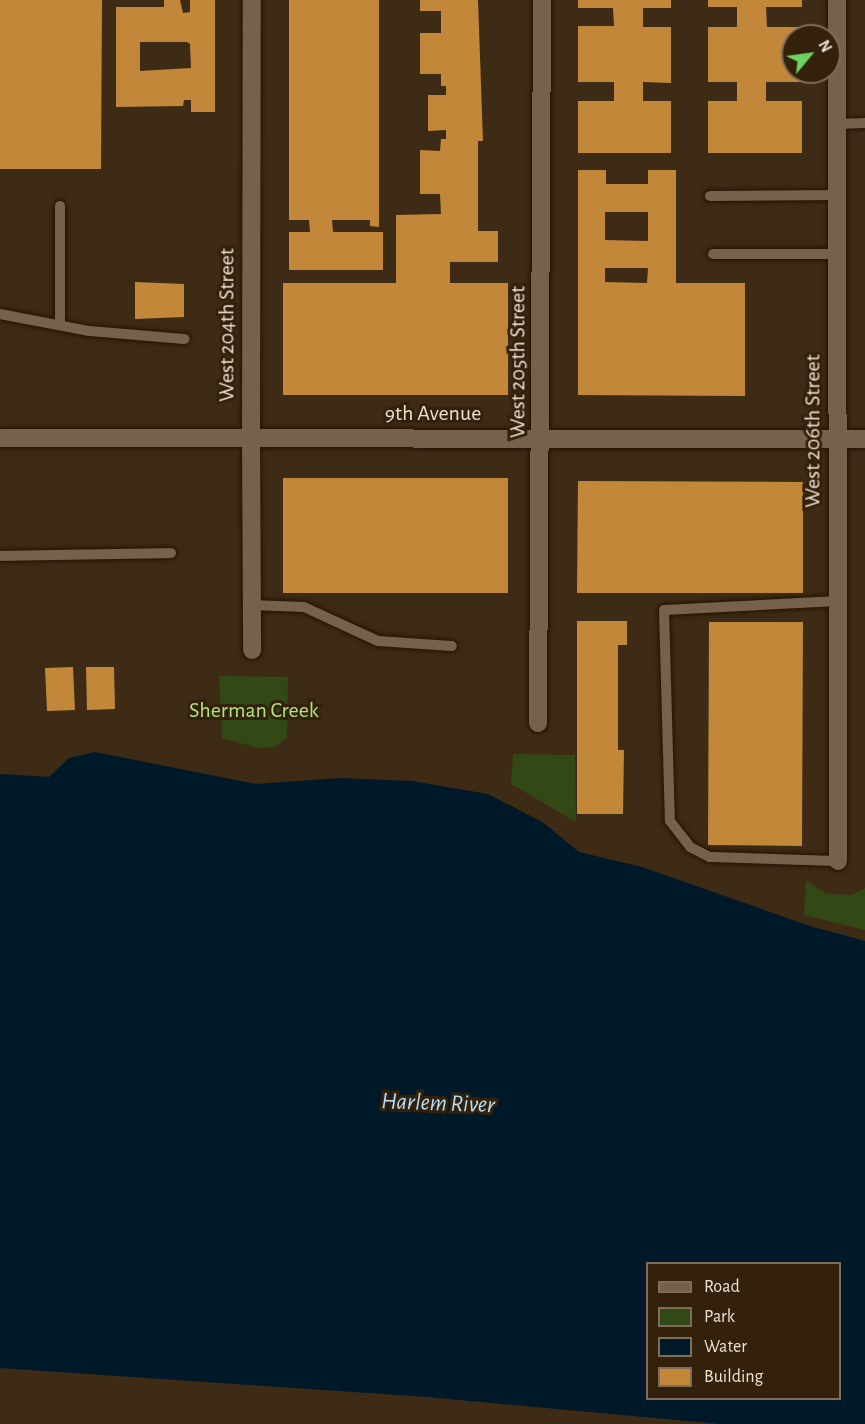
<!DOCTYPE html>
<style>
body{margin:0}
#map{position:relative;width:865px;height:1424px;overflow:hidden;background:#3e2b15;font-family:"Alegreya Sans",sans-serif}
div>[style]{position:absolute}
.green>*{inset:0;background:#324916}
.water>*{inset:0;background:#001928}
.building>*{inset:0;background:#c38739}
.roads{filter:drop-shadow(0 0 2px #241300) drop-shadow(0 0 2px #241300)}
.lane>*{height:10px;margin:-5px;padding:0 5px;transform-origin:5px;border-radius:5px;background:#76614a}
.street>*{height:18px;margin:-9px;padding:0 9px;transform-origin:9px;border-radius:9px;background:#76614a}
.secondary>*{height:18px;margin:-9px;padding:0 9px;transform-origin:9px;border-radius:9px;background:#76614a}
span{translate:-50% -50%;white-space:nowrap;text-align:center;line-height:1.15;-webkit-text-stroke:6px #33210b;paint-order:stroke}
.street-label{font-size:22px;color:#ebdfd1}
.park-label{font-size:22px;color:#b1e478}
.water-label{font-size:24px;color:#b1ddf8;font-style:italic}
.legend{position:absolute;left:646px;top:1262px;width:195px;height:138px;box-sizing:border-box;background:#33210b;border:2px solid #7d6d5a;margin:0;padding:8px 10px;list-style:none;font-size:18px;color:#ebdfd1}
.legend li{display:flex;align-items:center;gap:12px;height:30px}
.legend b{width:30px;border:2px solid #7d6d5a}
.north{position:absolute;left:781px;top:24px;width:60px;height:60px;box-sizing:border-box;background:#33210b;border:2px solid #7d6d5a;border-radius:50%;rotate:61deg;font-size:16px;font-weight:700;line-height:24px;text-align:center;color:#ebdfd1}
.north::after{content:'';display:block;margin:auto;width:21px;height:27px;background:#6cd362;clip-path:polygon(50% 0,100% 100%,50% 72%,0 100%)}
</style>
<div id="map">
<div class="green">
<div style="clip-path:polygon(219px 676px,288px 677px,287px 738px,274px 747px,258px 748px,222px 738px)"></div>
<div style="clip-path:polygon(513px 754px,575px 755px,576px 822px,511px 784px)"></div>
<div style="clip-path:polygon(806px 881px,827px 894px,852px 895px,865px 888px,865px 930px,804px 915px)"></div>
</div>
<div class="water">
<div style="clip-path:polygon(evenodd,95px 752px,256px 784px,339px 778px,412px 781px,488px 794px,544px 823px,579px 852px,642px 867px,810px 926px,865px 941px,865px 1424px,720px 1424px,427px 1397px,0 1368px,0 774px,49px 777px,69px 758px,95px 752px,648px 1264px,840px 1264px,840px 1398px,648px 1398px,648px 1264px)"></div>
</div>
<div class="building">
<div style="clip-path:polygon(0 0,102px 0,101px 169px,0 169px)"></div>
<div style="clip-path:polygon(evenodd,164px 0,180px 0,183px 13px,190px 12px,190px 0,215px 0,215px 112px,191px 112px,191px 100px,184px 100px,183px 106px,116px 107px,116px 7px,164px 7px,164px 0,140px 42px,187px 42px,190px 44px,191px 68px,140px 71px,140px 42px)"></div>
<div style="clip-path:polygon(289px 0,379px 0,379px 227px,370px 226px,370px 220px,332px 220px,333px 232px,383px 232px,383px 270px,289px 270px,289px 232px,310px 232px,309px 220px,289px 220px)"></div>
<div style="clip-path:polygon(420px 0,478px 0,483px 141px,478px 141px,478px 231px,498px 231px,498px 262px,450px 262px,450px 283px,508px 283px,508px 395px,283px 395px,283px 283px,396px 283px,396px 215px,441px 214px,440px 194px,420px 194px,420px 150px,440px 151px,441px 139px,446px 139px,446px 130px,428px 131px,428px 95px,446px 95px,446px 86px,441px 86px,441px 74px,420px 74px,420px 33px,441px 33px,441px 11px,420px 11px)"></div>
<div style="clip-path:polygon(578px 0,671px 0,671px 8px,643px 8px,643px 27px,671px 27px,671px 83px,643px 82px,643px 101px,671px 101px,671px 153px,578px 153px,578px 101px,614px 101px,614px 82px,578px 82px,578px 26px,614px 26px,613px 8px,578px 8px)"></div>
<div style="clip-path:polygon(708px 0,802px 0,802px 7px,766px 7px,767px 27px,802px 27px,802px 36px,793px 36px,793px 72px,802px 72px,802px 82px,766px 82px,766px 101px,802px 101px,802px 153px,708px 153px,708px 101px,737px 101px,737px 82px,708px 82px,708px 27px,737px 27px,737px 7px,708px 7px)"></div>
<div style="clip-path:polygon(evenodd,578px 170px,606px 170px,606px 184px,648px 184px,648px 170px,676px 170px,676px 283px,745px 283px,745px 396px,578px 395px,578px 170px,605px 212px,648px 212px,648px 241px,605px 240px,605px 212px,578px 170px,605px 268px,648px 268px,647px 283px,605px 282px,605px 268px)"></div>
<div style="clip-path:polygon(135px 282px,184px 284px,184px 317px,135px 319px)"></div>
<div style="clip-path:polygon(283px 478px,508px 478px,508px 593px,283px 593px)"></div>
<div style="clip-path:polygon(578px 481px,803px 482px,803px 593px,577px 593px)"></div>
<div style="clip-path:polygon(577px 621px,627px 621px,627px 645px,618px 645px,618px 750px,624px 750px,623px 814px,577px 814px)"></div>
<div style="clip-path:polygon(709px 622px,803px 622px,802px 846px,708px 845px)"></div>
<div style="clip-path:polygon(73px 667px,75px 710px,47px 711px,45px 668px)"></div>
<div style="clip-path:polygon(86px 667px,114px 667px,115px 709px,87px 710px)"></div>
</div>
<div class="roads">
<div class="lane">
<div style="left:837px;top:124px;width:28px;rotate:-2deg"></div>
<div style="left:710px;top:196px;width:128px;rotate:-0.4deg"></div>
<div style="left:60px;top:206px;width:119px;rotate:90deg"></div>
<div style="left:713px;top:254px;width:124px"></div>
<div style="left:0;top:314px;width:91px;rotate:10.8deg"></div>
<div style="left:89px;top:331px;width:96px;rotate:4.8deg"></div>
<div style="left:0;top:556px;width:171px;rotate:-1deg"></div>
<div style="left:838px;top:601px;width:174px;rotate:177deg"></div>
<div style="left:664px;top:610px;width:211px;rotate:88.4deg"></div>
<div style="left:670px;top:821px;width:33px;rotate:52deg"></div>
<div style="left:690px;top:847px;width:22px;rotate:27deg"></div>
<div style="left:710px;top:857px;width:128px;rotate:1.8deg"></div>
<div style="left:251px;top:605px;width:53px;rotate:2.2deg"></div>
<div style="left:304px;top:607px;width:81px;rotate:24.7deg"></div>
<div style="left:378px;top:641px;width:74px;rotate:3.9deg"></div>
</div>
<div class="street">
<div style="left:837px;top:0;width:861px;rotate:89.93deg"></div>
<div style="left:251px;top:437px;width:213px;rotate:89.7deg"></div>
<div style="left:538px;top:723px;width:723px;rotate:-89.68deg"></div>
</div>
<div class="secondary">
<div style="left:251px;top:437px;width:437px;rotate:-89.9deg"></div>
<div style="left:0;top:438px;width:865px;rotate:0.07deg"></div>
</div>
</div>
<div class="street-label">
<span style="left:227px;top:325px;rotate:-90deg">West 204th Street</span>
<span style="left:518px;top:362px;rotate:-90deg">West 205th Street</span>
<span style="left:433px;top:414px">9th Avenue</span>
<span style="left:813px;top:431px;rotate:-90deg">West 206th Street</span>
</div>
<div class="park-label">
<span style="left:254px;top:711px">Sherman Creek</span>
</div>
<div class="water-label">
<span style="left:438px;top:1104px;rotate:2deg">Harlem River</span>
</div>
<ul class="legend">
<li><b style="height:8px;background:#76614a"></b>Road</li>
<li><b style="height:16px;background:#324916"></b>Park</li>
<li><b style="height:16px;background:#001928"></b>Water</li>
<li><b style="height:16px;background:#c38739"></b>Building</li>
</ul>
<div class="north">N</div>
</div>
